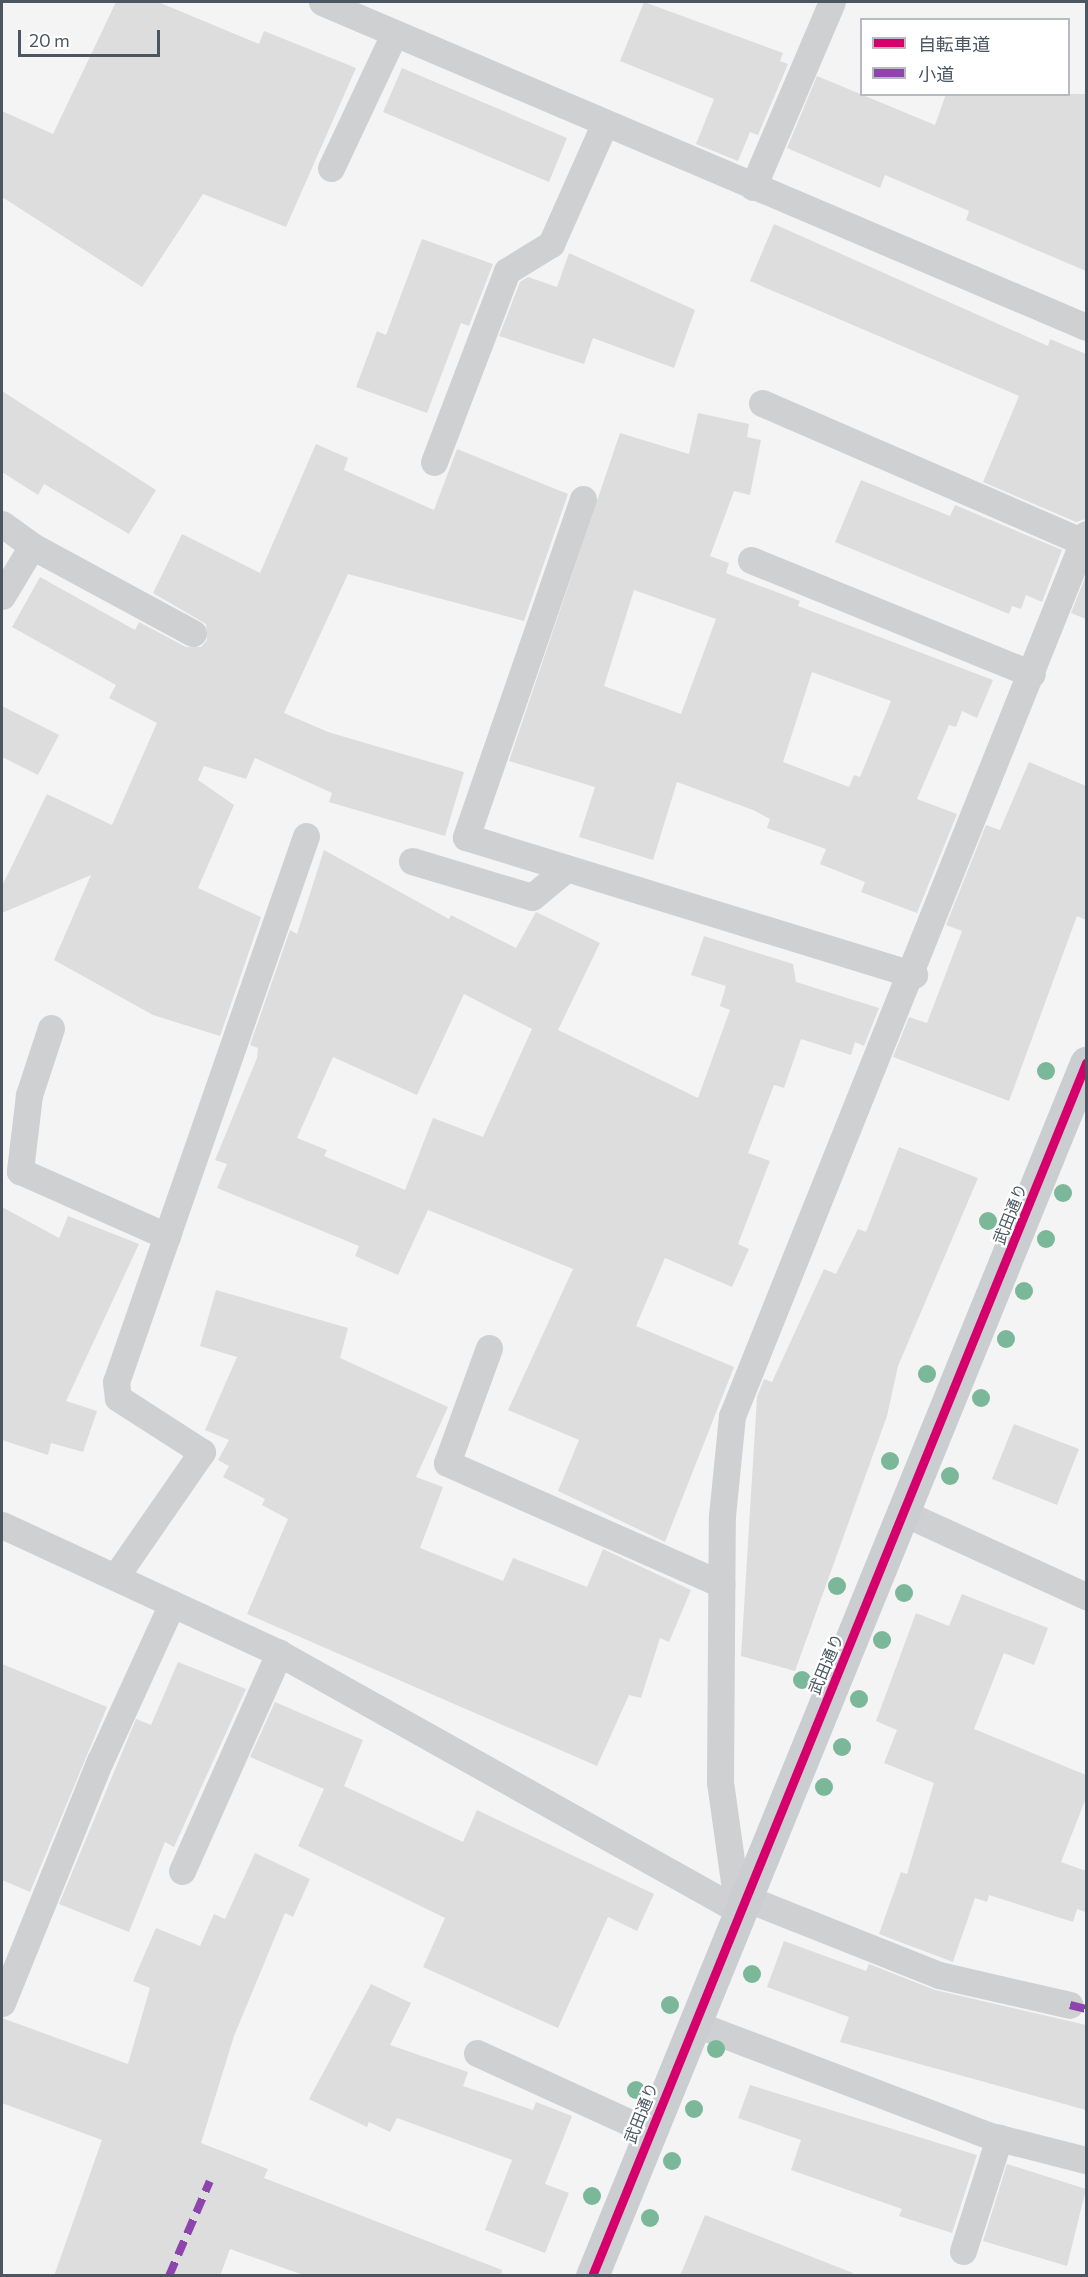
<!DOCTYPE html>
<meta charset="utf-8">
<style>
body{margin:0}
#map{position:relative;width:1088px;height:2277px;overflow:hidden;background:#f4f4f4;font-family:Commissioner,"Noto Sans JP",sans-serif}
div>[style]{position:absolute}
.building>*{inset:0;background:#ddddde}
.service>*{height:27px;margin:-13.5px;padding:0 13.5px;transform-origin:13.5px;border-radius:13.5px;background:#ced0d2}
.primary>*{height:33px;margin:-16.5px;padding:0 16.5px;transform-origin:16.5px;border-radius:16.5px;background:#caced1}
.quiet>*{height:8px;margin-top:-4px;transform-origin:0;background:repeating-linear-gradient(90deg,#8e44ad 0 15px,transparent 0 23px)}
.cycleway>*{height:9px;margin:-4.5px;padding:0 4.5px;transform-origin:4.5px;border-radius:4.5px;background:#d6006c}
.trees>*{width:18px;height:18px;margin:-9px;border-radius:50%;background:#7ab899}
span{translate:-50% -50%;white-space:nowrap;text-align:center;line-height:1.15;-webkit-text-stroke:4.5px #fff;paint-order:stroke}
.street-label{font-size:16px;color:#4a5661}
.frame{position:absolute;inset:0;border:3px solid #4a5661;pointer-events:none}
.legend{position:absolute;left:860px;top:18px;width:210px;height:78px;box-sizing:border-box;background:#fff;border:2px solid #b7bbc0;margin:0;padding:8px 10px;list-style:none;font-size:18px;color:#4a5661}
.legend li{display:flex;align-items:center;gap:12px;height:30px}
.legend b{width:30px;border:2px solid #b7bbc0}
.scale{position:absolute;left:18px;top:30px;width:142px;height:27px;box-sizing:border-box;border:3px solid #4a5661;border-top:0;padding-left:8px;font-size:18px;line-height:21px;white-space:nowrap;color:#4a5661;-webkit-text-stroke:4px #fff;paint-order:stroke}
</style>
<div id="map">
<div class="building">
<div style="clip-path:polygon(116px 2px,158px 2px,259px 44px,264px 31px,356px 68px,286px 227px,203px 194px,142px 287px,2px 197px,2px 111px,53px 134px)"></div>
<div style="clip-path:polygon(644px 2px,783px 53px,780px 61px,788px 64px,758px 135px,750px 132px,738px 161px,696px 144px,714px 99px,620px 61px)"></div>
<div style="clip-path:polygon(402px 68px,567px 138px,549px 182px,383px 112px)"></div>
<div style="clip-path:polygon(817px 76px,935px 125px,946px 94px,1086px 94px,1086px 271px,966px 220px,969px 211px,885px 175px,880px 188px,787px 148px)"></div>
<div style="clip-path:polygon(774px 224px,1048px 346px,1050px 339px,1086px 354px,1086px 519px,1076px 522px,983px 482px,1019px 396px,750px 281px)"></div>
<div style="clip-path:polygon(422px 239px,493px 264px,469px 326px,461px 323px,427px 413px,356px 387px,377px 331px,386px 335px)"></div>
<div style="clip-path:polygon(569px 253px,695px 310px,674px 368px,593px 338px,584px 364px,499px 336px,520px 282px,528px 277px,557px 287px)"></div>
<div style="clip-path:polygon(2px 391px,156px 490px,129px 534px,44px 484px,38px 495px,2px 472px)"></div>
<div style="clip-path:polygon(evenodd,698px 413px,749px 424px,747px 437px,761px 440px,750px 495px,734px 491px,710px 556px,729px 563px,726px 573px,800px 601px,798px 606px,993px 680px,977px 718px,962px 711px,956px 727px,949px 725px,917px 799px,957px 814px,917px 913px,861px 892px,865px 882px,820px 864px,826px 849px,767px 828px,770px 819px,753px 810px,677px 782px,653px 860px,579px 837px,595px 787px,509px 761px,620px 433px,689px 454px,698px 413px,634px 590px,716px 619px,681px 714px,604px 686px,634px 590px,698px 413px,812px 672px,891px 701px,860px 777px,854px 775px,849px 787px,783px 762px,812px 672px)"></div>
<div style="clip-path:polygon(316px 444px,348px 458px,344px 470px,434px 510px,457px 449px,568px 494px,524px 621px,348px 574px,284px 713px,328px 732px,464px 772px,445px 836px,329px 802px,332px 793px,255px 758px,246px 779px,204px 766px,198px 780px,234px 805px,198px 888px,261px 917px,220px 1036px,153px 1015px,54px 960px,91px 875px,2px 913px,2px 886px,47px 794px,112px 825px,157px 723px,109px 698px,116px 685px,12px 627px,40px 577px,135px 630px,139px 622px,186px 647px,201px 647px,207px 640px,206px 624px,153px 593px,182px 534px,260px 573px)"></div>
<div style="clip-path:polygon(861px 480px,950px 516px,955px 505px,1062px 550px,1042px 602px,1026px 595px,1021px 609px,1012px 606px,1009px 614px,835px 542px)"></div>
<div style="clip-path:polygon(1086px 575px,1086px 619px,1071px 613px)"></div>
<div style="clip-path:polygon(2px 706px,59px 735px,38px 775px,2px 757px)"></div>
<div style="clip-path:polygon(1029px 762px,1086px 786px,1086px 920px,1077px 916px,1009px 1101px,893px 1057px,909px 1017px,927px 1023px,962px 931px,946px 925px,986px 825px,1000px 830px)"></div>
<div style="clip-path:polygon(evenodd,324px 850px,449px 919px,451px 915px,516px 948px,536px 912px,600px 943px,558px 1030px,698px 1098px,730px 1010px,720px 1006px,726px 986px,691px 975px,704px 936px,793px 964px,796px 982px,879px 1008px,864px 1046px,855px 1042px,851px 1055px,801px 1039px,784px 1088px,774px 1085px,748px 1153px,770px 1161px,738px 1244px,749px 1249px,732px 1287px,665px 1258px,636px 1326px,734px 1367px,665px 1542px,558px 1491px,579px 1440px,508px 1410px,573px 1269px,428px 1210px,398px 1275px,355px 1256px,359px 1246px,217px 1188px,227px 1164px,215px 1160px,257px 1058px,258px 1048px,250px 1045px,290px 930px,297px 934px,324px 850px,464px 994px,532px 1029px,483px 1137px,433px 1118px,405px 1190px,324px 1156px,327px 1150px,297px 1138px,333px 1057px,417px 1095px,464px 994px)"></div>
<div style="clip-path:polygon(899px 1147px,978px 1178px,898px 1366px,887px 1416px,795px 1671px,741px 1656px,757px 1397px,764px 1379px,772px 1382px,824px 1269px,836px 1274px,858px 1229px,866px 1232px)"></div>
<div style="clip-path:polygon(2px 1207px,59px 1238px,68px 1216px,139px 1244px,66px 1401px,97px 1411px,83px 1452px,51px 1443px,48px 1455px,2px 1440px)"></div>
<div style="clip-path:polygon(216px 1290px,348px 1328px,340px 1358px,448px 1407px,416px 1477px,443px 1487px,420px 1548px,503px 1581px,513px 1558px,587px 1587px,603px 1549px,691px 1590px,669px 1642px,660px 1638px,641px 1698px,629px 1695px,597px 1766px,247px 1614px,288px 1519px,262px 1505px,265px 1499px,223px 1477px,229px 1466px,218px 1460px,229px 1440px,205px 1430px,237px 1357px,200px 1346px)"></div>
<div style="clip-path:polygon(1014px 1424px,1079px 1449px,1057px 1505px,992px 1479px)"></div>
<div style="clip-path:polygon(962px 1594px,1048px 1628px,1034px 1665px,1004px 1653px,974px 1729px,1086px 1775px,1086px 1798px,1061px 1862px,1086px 1871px,1086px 1912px,1077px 1909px,1073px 1922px,989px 1895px,987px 1902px,975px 1898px,953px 1962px,879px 1934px,901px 1872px,907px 1874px,934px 1783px,884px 1763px,897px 1730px,876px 1721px,916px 1613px,949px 1626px)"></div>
<div style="clip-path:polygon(178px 1662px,246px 1689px,174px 1847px,165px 1842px,129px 1932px,59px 1904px,136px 1719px,151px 1725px)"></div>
<div style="clip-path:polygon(2px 1664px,107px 1707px,30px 1892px,2px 1880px)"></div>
<div style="clip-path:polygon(275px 1702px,363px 1740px,344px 1786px,463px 1842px,477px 1810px,654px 1894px,637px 1931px,608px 1917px,558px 2028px,423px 1967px,445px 1918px,298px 1846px,324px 1789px,250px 1757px)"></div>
<div style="clip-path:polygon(255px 1853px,310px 1879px,293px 1917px,285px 1913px,234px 2036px,201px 2143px,268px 2169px,264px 2178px,502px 2270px,501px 2276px,306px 2276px,230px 2249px,220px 2276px,54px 2276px,102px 2140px,2px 2103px,2px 2018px,128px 2064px,150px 1988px,133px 1981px,156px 1928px,200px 1946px,214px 1914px,225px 1919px)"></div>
<div style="clip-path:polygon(784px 1941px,866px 1971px,869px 1964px,935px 1990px,1086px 2025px,1086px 2110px,840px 2042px,849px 2017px,767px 1987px)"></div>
<div style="clip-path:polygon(371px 1984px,411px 2003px,390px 2045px,468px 2072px,463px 2086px,533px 2110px,536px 2102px,572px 2116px,545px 2184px,569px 2193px,545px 2253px,485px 2230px,512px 2160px,397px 2118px,390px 2132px,369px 2122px,367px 2127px,309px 2099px)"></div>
<div style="clip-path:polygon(750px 2085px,977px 2155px,952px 2233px,899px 2216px,902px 2209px,791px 2170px,801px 2140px,738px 2118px)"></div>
<div style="clip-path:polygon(1007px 2164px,1086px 2189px,1067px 2266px,983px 2241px)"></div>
<div style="clip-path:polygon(705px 2215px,853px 2273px,852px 2276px,680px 2276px)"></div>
</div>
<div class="service">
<div style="left:322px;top:2px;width:830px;rotate:23.04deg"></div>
<div style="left:331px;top:168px;width:146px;rotate:-64.8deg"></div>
<div style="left:753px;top:187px;width:201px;rotate:-66.9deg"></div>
<div style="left:762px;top:403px;width:350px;rotate:23.4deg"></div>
<div style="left:434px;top:462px;width:204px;rotate:-69.1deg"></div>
<div style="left:507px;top:271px;width:52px;rotate:-31.5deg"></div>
<div style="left:551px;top:244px;width:130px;rotate:-66deg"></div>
<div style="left:583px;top:499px;width:358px;rotate:109.1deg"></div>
<div style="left:466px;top:837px;width:469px;rotate:17.1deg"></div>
<div style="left:2px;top:524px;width:37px;rotate:36deg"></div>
<div style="left:32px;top:546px;width:183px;rotate:28.4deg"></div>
<div style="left:751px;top:560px;width:303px;rotate:22.1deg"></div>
<div style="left:2px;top:596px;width:58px;rotate:-59deg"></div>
<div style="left:412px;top:861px;width:125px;rotate:16.7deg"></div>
<div style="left:532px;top:897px;width:45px;rotate:-39.6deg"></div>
<div style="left:51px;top:1028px;width:71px;rotate:108.2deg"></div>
<div style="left:29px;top:1095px;width:77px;rotate:96.8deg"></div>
<div style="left:20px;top:1171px;width:161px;rotate:23.9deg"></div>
<div style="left:489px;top:1348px;width:122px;rotate:110.1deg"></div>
<div style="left:447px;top:1463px;width:300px;rotate:23.8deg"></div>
<div style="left:906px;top:1514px;width:198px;rotate:24.5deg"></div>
<div style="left:2px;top:1525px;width:305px;rotate:24.8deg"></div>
<div style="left:279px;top:1653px;width:526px;rotate:29.25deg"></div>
<div style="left:738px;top:1910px;width:129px;rotate:-98deg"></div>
<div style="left:720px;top:1782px;width:266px;rotate:-89.6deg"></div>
<div style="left:722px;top:1516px;width:100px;rotate:-84.3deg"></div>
<div style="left:732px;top:1416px;width:950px;rotate:-68.13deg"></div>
<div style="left:116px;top:1576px;width:151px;rotate:-55.3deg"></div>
<div style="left:202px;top:1452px;width:100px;rotate:-147.3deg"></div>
<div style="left:118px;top:1398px;width:16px;rotate:-97deg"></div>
<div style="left:116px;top:1382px;width:578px;rotate:-70.81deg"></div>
<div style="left:182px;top:1871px;width:239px;rotate:-66deg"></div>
<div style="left:743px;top:1897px;width:211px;rotate:21.7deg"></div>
<div style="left:939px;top:1975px;width:134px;rotate:12.9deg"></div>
<div style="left:2px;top:2003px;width:261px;rotate:-68deg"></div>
<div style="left:100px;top:1761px;width:173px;rotate:-65.4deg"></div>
<div style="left:693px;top:2023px;width:319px;rotate:20.8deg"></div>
<div style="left:991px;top:2136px;width:98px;rotate:14.2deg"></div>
<div style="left:477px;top:2053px;width:190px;rotate:24.5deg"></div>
<div style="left:963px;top:2251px;width:119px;rotate:-72.3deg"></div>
</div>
<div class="primary">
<div style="left:592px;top:2276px;width:1310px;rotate:-67.84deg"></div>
</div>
<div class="quiet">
<div style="left:1070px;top:2005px;width:16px;rotate:14deg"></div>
<div style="left:169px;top:2276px;width:103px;rotate:-66.7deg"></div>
</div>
<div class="cycleway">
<div style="left:592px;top:2276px;width:1310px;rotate:-67.84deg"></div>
</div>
<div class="trees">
<div style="left:1046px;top:1071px"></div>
<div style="left:1063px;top:1193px"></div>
<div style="left:988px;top:1221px"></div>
<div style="left:1046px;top:1239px"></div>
<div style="left:1024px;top:1291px"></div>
<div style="left:1006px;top:1339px"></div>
<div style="left:927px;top:1374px"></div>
<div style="left:981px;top:1398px"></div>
<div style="left:890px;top:1461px"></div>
<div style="left:950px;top:1476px"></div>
<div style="left:837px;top:1586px"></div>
<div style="left:904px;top:1593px"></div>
<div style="left:882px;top:1640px"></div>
<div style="left:802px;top:1680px"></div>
<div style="left:859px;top:1699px"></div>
<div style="left:842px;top:1747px"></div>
<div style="left:824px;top:1787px"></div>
<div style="left:752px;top:1974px"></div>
<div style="left:670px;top:2005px"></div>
<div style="left:716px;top:2049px"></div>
<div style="left:636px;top:2090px"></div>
<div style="left:694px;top:2109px"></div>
<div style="left:672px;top:2161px"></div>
<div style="left:592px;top:2196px"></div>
<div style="left:650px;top:2218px"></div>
</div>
<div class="street-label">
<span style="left:1010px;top:1214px;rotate:-68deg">武田通り</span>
<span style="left:826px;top:1664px;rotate:-67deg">武田通り</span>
<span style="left:641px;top:2113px;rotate:-68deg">武田通り</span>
</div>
<div class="frame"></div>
<ul class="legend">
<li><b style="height:8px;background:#d6006c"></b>自転車道</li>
<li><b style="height:8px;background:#8e44ad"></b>小道</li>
</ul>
<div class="scale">20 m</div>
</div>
